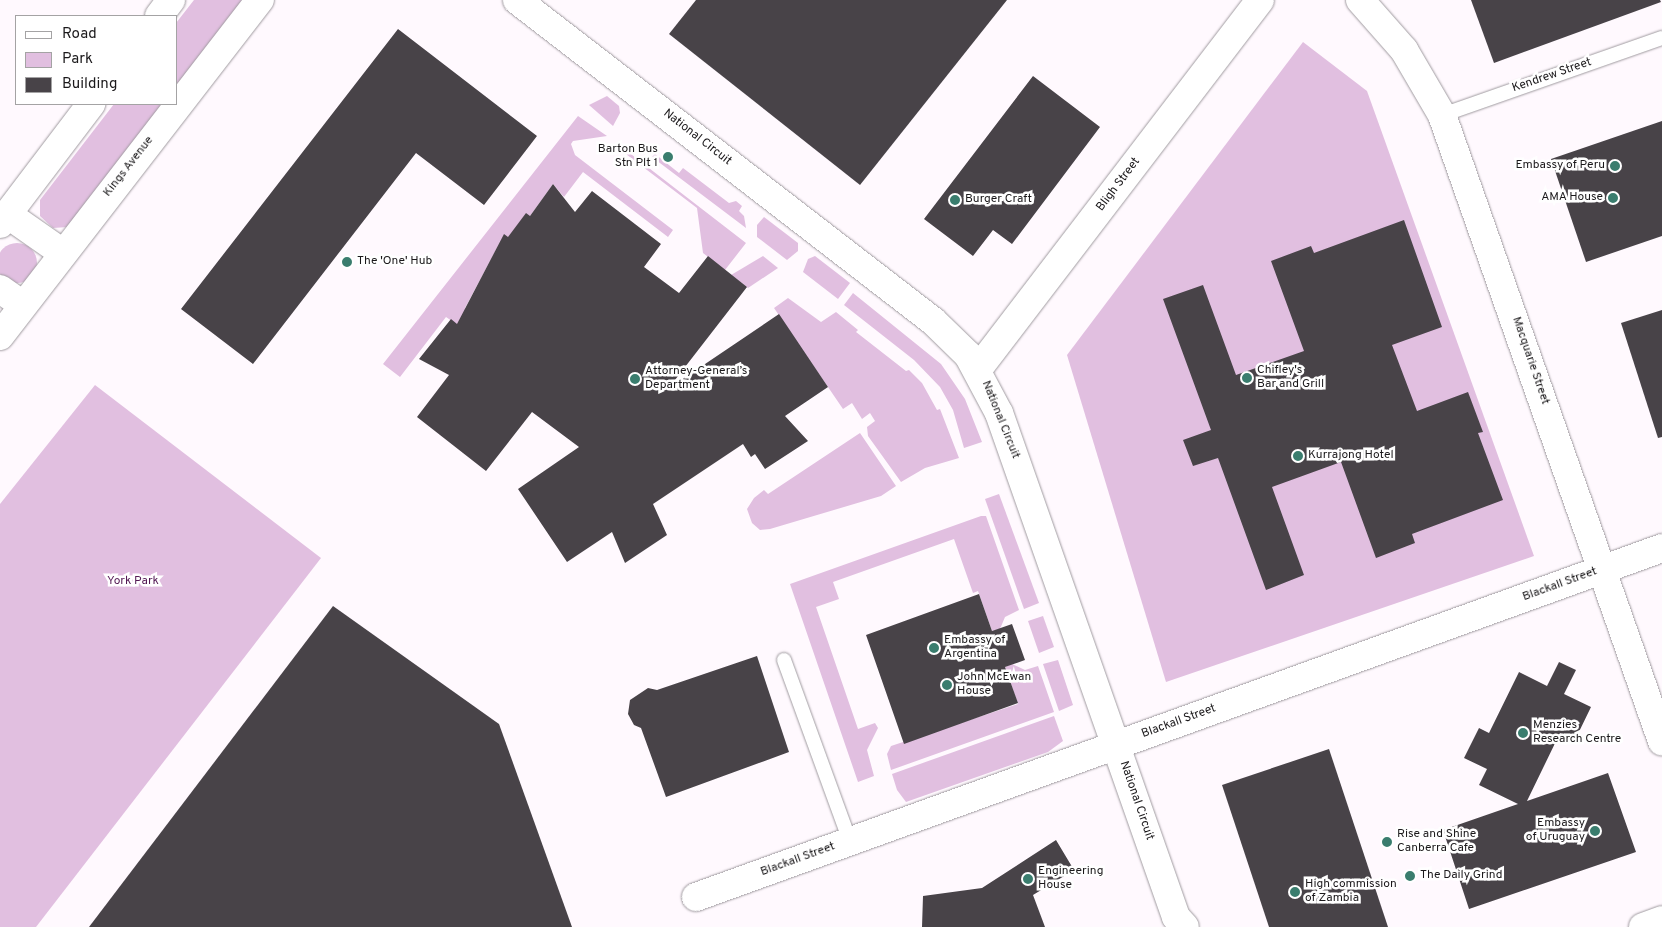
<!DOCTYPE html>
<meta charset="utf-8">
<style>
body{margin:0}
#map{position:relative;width:1662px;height:927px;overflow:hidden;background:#fff9fe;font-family:Overpass,sans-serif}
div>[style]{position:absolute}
.green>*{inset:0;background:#e1bfe0}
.round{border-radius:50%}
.building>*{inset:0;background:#484348}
.roads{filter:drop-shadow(0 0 1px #a09ba0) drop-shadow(0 0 1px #a09ba0)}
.service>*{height:14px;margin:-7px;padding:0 7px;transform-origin:7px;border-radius:7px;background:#fff}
.minor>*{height:28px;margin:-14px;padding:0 14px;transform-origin:14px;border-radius:14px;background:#fff}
.tertiary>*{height:28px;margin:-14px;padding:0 14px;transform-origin:14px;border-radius:14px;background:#fff}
.secondary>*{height:28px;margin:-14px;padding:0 14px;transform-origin:14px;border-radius:14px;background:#fff}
.primary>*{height:28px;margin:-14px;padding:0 14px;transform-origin:14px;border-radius:14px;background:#fff}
.dots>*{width:14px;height:14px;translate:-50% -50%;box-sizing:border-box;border:2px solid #fff;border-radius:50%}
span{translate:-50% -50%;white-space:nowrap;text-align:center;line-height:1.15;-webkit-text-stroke:5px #fff;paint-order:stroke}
.street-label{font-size:12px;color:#1b191b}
.poi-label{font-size:12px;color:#1b191b}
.right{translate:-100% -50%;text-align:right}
.left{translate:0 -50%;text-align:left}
.park-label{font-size:12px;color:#531954}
.legend{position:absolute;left:15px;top:15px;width:162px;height:90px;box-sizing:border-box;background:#fff;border:1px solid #a4a3a4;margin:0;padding:6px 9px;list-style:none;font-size:15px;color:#1b191b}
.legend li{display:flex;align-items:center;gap:10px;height:25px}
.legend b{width:25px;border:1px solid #a4a3a4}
</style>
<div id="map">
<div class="green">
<div style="clip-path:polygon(194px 0,245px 0,176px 88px,176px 23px)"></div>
<div style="clip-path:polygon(1303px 42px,1367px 91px,1534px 556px,1166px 682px,1067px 355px)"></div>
<div style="clip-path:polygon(607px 96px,619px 106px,620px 113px,613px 126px,589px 105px)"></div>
<div style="clip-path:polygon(114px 104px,164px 104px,68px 227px,53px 228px,40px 216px,40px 200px)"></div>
<div style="clip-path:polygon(578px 116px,607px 136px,573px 141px,571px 144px,575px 155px,673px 230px,668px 237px,583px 172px,564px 197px,553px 184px,530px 216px,538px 260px,504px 235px,465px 308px,488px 325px,465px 330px,446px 317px,400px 377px,383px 364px)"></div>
<div style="clip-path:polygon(623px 148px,746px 243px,725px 270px,703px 253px,697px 208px,622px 151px)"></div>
<div style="clip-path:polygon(655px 154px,679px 173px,683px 168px,729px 203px,736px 201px,742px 206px,739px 211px,744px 216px,746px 228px,652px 157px)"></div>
<div style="clip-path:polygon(764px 217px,798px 243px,798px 251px,787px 260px,757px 237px,757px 225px)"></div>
<div class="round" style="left:-3px;top:243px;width:40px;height:40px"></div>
<div style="clip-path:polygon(763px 256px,778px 268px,748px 288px,731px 275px)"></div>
<div style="clip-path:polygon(815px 256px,850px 283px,838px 299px,803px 272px,808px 259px)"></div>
<div style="clip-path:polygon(853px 293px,941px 364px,965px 399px,982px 442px,964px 448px,953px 410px,940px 387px,914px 360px,844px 305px)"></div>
<div style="clip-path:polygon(788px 298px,821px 322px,836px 312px,858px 330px,856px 332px,906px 371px,909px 370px,922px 383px,937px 410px,940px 409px,959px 458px,925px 468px,901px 482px,868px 436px,867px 427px,875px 421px,870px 413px,862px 419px,852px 403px,843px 409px,774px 308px)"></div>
<div style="clip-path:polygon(95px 385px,321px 558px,36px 927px,0 927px,0 504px)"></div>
<div style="clip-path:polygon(860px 433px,896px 486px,881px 496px,770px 529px,760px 530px,752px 523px,747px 509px,754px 498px,764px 490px,768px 494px)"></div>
<div style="clip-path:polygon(999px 494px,1039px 603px,1024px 609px,985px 499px)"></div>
<div style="clip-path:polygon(981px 516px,986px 516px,1019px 610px,1005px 617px,1000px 629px,992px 631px,978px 591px,973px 593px,954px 539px,833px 582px,839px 599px,816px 607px,858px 729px,875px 723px,878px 728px,867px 750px,874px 776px,858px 782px,790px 584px)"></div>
<div style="clip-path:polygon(1043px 616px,1054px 647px,1039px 653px,1028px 621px)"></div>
<div style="clip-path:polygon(1058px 660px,1073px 705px,1059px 711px,1043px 664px)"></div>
<div style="clip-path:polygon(1012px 664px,1025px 670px,1038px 666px,1054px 712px,891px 770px,887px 754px,891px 746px,1018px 704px,1005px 667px)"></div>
<div style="clip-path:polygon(1054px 716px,1063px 741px,1048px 752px,906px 802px,897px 790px,892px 774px)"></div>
</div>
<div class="building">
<div style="clip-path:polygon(696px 0,1007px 0,860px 185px,669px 34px)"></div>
<div style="clip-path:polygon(1471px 0,1660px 0,1661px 2px,1494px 63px)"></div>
<div style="clip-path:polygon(398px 29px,537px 136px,484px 205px,416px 153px,253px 364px,181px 309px)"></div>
<div style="clip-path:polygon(1033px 76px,1100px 127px,1012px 244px,993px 230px,973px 256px,924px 219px)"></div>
<div style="clip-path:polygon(1662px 121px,1662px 236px,1586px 262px,1551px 159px)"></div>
<div style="clip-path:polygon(553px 184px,575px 212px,592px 191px,661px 244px,644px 267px,679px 293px,708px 256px,747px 287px,668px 389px,779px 314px,828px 387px,785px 416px,808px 441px,765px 469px,755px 454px,751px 457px,743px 444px,653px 504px,667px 535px,625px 563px,612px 532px,567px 562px,518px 489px,579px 447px,532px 412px,486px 471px,417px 417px,449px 375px,419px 359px,451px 319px,457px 324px,504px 234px,508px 237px,526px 213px,530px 216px)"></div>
<div style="clip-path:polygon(1404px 220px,1442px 327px,1392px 345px,1417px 411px,1468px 392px,1483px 432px,1478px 433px,1503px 500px,1412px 534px,1415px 543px,1376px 558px,1341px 462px,1272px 487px,1304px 575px,1266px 590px,1218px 458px,1193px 466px,1183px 440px,1211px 430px,1163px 299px,1203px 285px,1236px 375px,1304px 351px,1271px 261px,1311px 246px,1314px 253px)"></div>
<div style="clip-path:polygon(1662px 310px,1662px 437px,1658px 438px,1621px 323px)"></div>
<div style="clip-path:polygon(979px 594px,992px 631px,1012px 624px,1025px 660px,1005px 667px,1018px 703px,904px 744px,866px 635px)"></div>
<div style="clip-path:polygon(333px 606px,499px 724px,572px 927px,89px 927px)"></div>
<div style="clip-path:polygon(757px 656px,789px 752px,666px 797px,641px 728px,634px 725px,628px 714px,630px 700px,648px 688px,657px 690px)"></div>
<div style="clip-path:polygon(1559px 662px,1576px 670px,1564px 694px,1591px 707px,1575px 740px,1560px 733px,1527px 801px,1608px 773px,1636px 852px,1469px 909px,1443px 830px,1518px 804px,1479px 785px,1487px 769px,1464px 758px,1479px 728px,1489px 733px,1519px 672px,1547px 686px)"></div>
<div style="clip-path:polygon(1329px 749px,1388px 927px,1269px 927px,1222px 785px)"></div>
<div style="clip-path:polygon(1056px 840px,1074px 870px,1033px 895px,1045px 927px,922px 927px,923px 896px,982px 888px)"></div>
</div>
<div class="roads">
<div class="service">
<div style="left:1442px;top:115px;width:233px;rotate:-19.3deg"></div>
<div style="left:784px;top:660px;width:193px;rotate:70deg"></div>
</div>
<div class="minor">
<div style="left:1360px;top:0;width:67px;rotate:48.7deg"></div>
<div style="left:1404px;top:50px;width:75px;rotate:59.7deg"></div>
<div style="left:1442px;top:115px;width:664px;rotate:70.64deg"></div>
<div style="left:978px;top:369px;width:464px;rotate:-52.6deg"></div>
<div style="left:696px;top:897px;width:1027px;rotate:-19.86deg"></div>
</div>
<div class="tertiary">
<div style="left:517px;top:0;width:525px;rotate:37.66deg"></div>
<div style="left:933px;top:321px;width:49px;rotate:44.2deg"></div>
<div style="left:968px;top:355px;width:66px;rotate:61.9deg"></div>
<div style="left:999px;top:413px;width:534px;rotate:70.65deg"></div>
<div style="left:1176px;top:917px;width:13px;rotate:48deg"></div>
</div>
<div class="secondary">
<div style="left:1643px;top:927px;width:20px;rotate:-20deg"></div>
</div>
<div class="primary">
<div style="left:159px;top:16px;width:20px;rotate:-53deg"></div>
<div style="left:7px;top:214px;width:68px;rotate:34.9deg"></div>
<div style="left:0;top:224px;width:151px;rotate:-52.8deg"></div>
<div style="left:0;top:289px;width:28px;rotate:35deg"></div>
<div style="left:0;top:336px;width:425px;rotate:-52.3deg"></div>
</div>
</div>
<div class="dots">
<div style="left:668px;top:157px;background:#3a7d6e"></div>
<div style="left:1615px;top:166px;background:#3a7d6e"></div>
<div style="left:1613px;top:198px;background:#3a7d6e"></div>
<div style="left:955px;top:200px;background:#3a7d6e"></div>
<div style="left:347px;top:262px;background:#3a7d6e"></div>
<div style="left:1247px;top:378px;background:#3a7d6e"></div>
<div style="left:635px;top:379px;background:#3a7d6e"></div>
<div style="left:1298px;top:456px;background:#3a7d6e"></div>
<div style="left:934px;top:648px;background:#3a7d6e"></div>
<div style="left:947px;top:685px;background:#3a7d6e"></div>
<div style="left:1523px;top:733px;background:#3a7d6e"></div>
<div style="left:1595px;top:831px;background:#3a7d6e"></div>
<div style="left:1387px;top:842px;background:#3a7d6e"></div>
<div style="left:1410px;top:876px;background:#3a7d6e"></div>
<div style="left:1028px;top:879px;background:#3a7d6e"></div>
<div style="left:1295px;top:892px;background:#3a7d6e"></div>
</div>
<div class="street-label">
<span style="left:1552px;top:76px;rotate:-19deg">Kendrew Street</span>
<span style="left:697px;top:138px;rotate:38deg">National Circuit</span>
<span style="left:129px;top:167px;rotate:-52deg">Kings Avenue</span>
<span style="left:1119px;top:185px;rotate:-53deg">Bligh Street</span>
<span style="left:1530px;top:361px;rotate:71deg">Macquarie Street</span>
<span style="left:1000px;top:420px;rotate:68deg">National Circuit</span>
<span style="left:1560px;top:585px;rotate:-20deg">Blackall Street</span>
<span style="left:1179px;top:722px;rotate:-20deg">Blackall Street</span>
<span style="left:1136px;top:801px;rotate:71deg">National Circuit</span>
<span style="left:798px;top:860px;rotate:-20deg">Blackall Street</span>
</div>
<div class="poi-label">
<span class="right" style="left:658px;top:157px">Barton Bus<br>Stn Plt 1</span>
<span class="right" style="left:1605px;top:166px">Embassy of Peru</span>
<span class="right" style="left:1603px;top:198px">AMA House</span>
<span class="left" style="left:965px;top:200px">Burger Craft</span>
<span class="left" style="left:357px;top:262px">The 'One' Hub</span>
<span class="left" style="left:1257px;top:378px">Chifley's<br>Bar and Grill</span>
<span class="left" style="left:645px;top:379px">Attorney-General’s<br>Department</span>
<span class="left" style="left:1308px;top:456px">Kurrajong Hotel</span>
<span class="left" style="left:944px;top:648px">Embassy of<br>Argentina</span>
<span class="left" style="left:957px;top:685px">John McEwan<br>House</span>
<span class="left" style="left:1533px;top:733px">Menzies<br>Research Centre</span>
<span class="right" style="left:1585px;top:831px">Embassy<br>of Uruguay</span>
<span class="left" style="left:1397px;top:842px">Rise and Shine<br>Canberra Cafe</span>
<span class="left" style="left:1038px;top:879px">Engineering<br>House</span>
<span class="left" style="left:1420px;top:876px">The Daily Grind</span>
<span class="left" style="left:1305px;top:892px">High commission<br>of Zambia</span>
</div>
<div class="park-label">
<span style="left:133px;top:582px">York Park</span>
</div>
<ul class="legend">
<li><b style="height:6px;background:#fff"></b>Road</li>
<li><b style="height:14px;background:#e1bfe0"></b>Park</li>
<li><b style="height:14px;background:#484348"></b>Building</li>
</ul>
</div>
